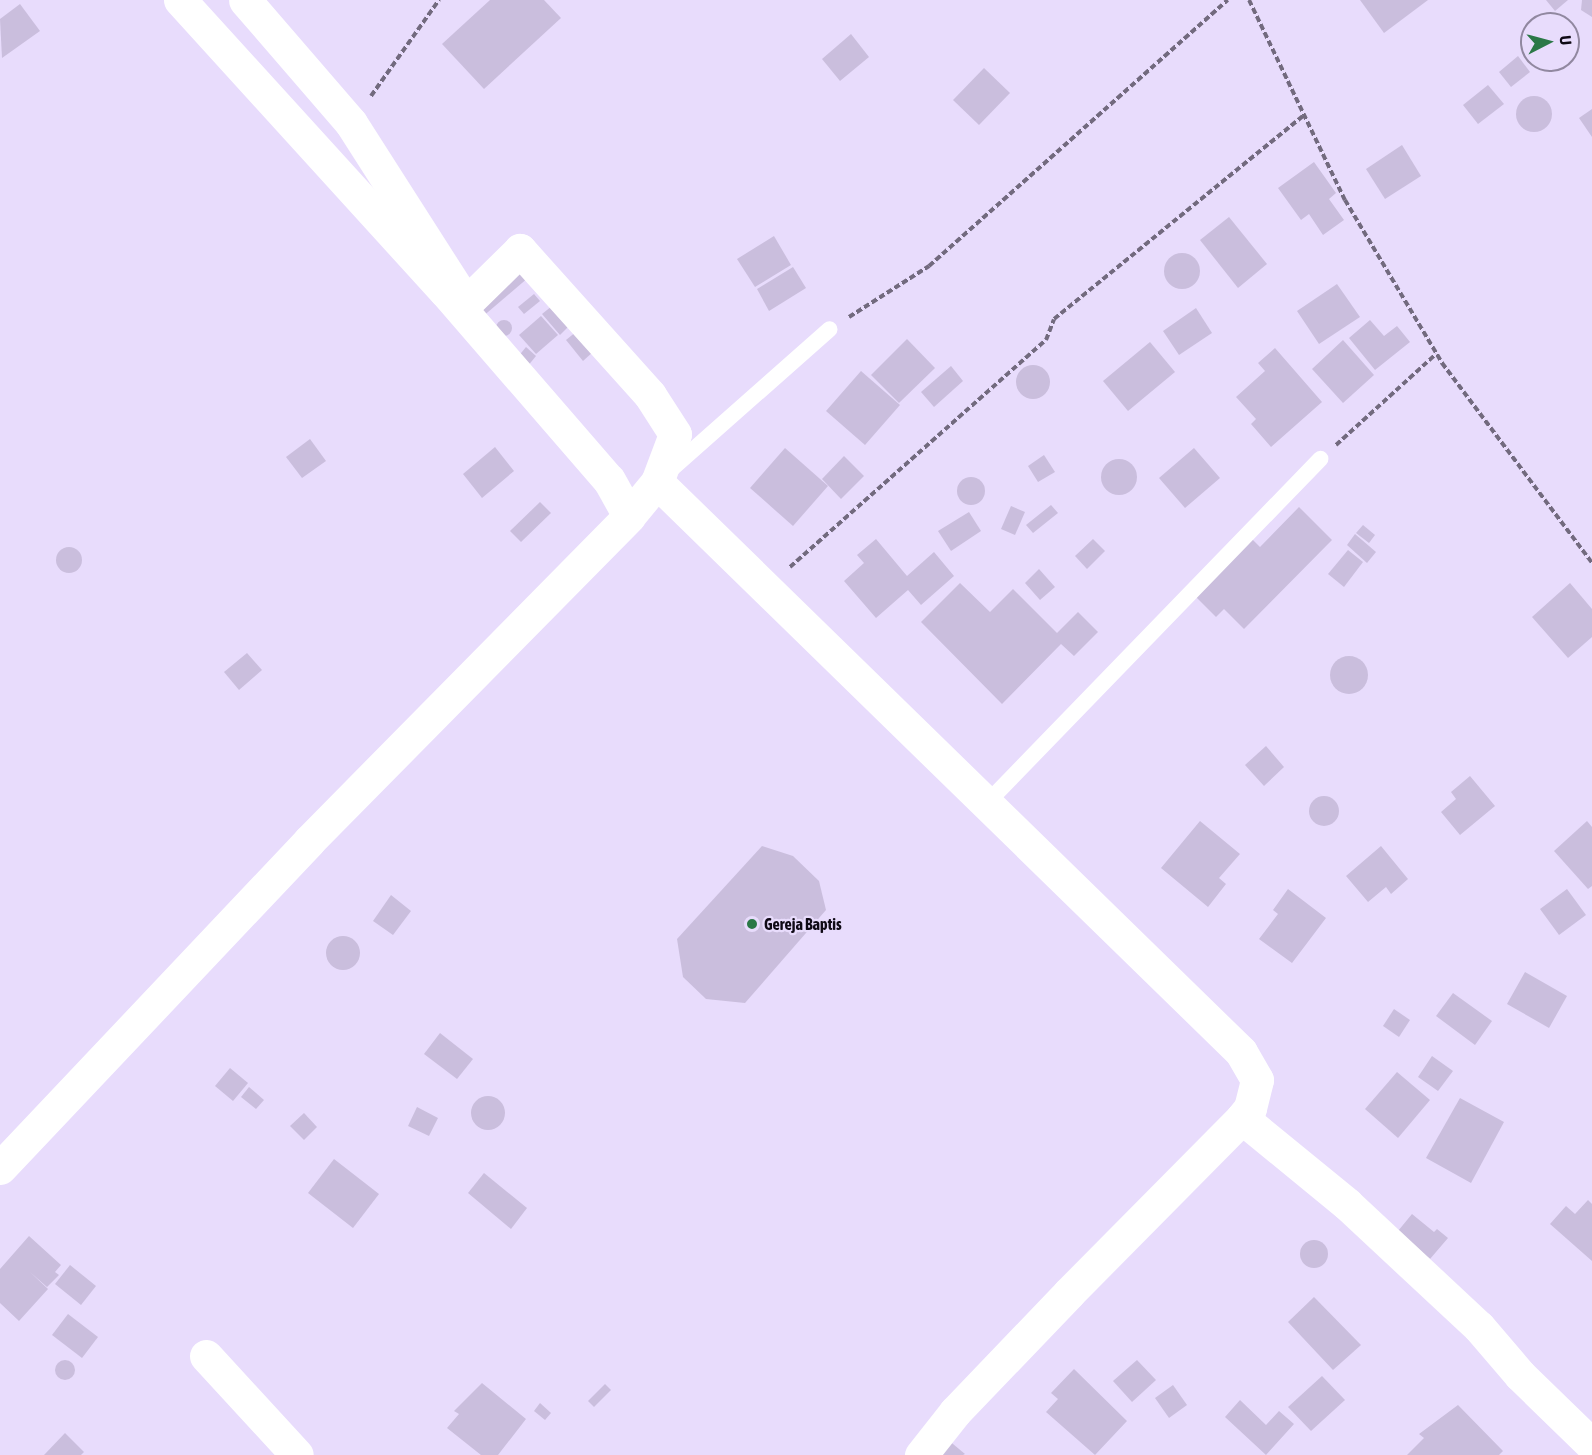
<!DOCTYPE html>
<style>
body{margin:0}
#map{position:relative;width:1592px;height:1455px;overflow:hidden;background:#e8dcfc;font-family:"Asap Condensed",sans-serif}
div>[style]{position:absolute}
.building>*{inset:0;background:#cabedd}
.round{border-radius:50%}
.path>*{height:4px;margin-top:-2px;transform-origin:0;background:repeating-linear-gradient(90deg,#726a7e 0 6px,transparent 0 9px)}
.lane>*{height:16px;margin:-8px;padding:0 8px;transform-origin:8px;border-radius:8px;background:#fff}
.street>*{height:33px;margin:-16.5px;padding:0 16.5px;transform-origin:16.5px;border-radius:16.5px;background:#fff}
.dots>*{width:16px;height:16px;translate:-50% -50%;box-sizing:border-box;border:3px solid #e8dcfc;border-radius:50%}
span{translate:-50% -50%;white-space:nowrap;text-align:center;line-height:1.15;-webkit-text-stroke:4.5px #e8dcfc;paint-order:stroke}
.poi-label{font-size:16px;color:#0f0a15;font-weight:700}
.left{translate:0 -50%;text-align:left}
.north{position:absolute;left:1520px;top:12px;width:60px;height:60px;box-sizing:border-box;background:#e8dcfc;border:2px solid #9188a0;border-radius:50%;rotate:84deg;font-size:16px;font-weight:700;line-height:24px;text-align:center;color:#0f0a15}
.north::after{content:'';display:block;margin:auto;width:21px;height:27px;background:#2b7847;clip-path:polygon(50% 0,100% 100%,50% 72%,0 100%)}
</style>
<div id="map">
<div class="building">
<div style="clip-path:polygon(490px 0,544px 0,561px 18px,484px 89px,442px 44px)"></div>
<div style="clip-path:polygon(1360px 0,1428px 0,1384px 33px)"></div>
<div style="clip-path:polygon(1546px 0,1568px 0,1555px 11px)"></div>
<div style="clip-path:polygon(1582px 0,1592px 0,1592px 17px,1581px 10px)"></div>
<div style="clip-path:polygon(20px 4px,40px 31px,2px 58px,0 19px)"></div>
<div style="clip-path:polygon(851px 34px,869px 57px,840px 81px,822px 59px)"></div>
<div style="clip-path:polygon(1518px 56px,1530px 72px,1511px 87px,1499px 72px)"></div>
<div style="clip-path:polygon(984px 68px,1010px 93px,979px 125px,953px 100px)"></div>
<div style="clip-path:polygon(1488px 85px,1504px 104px,1478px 124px,1463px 105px)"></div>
<div class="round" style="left:1516px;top:96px;width:36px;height:36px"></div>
<div style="clip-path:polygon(1592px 109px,1592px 137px,1579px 118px)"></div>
<div style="clip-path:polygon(1402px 145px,1421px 176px,1385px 199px,1366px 169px)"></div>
<div style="clip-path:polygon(1314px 162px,1336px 193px,1329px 199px,1344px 220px,1323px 235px,1309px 214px,1301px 220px,1278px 188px)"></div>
<div style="clip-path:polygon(1229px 217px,1267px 264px,1238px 288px,1200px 240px)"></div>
<div style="clip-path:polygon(774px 236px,791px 265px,755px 287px,737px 259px)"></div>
<div class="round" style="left:1164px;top:253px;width:36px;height:36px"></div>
<div style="clip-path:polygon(793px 267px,806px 288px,769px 311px,757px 289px)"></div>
<div style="clip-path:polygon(520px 268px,529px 277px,481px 318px,473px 309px)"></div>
<div style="clip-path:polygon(1337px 284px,1360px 317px,1319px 344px,1297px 311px)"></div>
<div style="clip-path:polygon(534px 294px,540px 301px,524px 314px,518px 307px)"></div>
<div style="clip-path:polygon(552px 306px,569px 326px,560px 335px,542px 314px)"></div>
<div style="clip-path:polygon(1196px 308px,1212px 333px,1179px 355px,1163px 331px)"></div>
<div style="clip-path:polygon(541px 316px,558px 335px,536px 354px,519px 335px)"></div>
<div class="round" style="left:496px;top:320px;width:16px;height:16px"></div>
<div style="clip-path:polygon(1370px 320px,1384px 336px,1397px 326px,1410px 342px,1375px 370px,1349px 338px)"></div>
<div style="clip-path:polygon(577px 331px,594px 351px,583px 361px,566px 340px)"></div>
<div style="clip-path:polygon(907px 339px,935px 368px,899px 403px,871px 375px)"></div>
<div style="clip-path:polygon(1343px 340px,1374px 375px,1343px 403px,1312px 369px)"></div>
<div style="clip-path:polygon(1150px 342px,1175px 372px,1128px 411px,1103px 381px)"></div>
<div style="clip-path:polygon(526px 347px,536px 356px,527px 367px,517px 358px)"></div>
<div style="clip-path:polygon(1275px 348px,1322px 402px,1271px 447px,1251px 424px,1256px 419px,1236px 397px,1265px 371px,1258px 363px)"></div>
<div class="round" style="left:1016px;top:365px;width:34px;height:34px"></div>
<div style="clip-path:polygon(951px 366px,963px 381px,934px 407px,921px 392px)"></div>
<div style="clip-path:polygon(861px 371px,900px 405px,865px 445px,826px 411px)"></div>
<div style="clip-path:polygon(310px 439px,326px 461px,302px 478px,286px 457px)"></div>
<div style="clip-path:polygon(495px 447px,514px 471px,482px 498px,463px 474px)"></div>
<div style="clip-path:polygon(785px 448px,828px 486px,793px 526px,750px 488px)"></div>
<div style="clip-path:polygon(1194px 448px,1220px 478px,1185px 508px,1159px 478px)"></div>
<div style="clip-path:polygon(1044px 455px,1055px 472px,1038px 482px,1028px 466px)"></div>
<div style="clip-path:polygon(844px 456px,864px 476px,841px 499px,822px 479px)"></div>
<div class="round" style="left:1101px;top:459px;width:36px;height:36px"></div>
<div class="round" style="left:957px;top:477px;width:28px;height:28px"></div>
<div style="clip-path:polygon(540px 502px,551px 513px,521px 542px,510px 531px)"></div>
<div style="clip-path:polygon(1051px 505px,1058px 513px,1033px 533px,1026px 525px)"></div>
<div style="clip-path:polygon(1011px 506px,1025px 512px,1015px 535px,1001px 529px)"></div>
<div style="clip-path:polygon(1299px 507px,1332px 540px,1244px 629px,1224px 609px,1216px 617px,1193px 594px,1250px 537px,1260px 547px)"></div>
<div style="clip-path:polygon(969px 512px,981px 531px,951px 551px,938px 531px)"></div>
<div style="clip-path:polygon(1363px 525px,1375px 535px,1369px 543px,1356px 533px)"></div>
<div style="clip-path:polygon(1355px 534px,1376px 552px,1367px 563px,1347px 545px)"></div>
<div style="clip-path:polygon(876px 539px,907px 576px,934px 552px,954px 576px,921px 605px,908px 590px,876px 618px,844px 581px,864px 563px,857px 555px)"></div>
<div style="clip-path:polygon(1093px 539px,1105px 551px,1087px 569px,1075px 556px)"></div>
<div class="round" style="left:56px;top:547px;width:26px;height:26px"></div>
<div style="clip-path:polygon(1348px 550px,1363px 562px,1344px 587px,1328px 574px)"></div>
<div style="clip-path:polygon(1039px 569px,1055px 587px,1040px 600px,1025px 583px)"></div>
<div style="clip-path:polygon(960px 583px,990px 612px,1013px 589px,1057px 633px,1078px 612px,1098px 632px,1074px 656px,1061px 644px,1002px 704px,921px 622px)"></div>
<div style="clip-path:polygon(1570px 583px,1592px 609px,1592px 637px,1568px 658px,1532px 617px)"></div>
<div style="clip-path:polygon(247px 653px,262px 670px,239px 690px,224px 672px)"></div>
<div class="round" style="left:1330px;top:656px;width:38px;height:38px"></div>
<div style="clip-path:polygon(1266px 746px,1284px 767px,1264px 786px,1245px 765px)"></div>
<div style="clip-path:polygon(1470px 776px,1495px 806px,1460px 835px,1441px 812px,1456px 799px,1451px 792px)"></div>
<div class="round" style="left:1309px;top:796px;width:30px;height:30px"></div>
<div style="clip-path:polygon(1200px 821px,1240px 854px,1219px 878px,1226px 884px,1208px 907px,1161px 868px)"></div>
<div style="clip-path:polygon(1587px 821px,1592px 827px,1592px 886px,1588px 889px,1554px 851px)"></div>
<div style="clip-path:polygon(762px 846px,793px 856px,819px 881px,826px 910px,745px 1003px,706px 999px,683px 977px,677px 939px)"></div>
<div style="clip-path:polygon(1381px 846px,1408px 879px,1391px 894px,1386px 887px,1368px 902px,1346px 876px)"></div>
<div style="clip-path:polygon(1288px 889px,1326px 918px,1292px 963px,1259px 939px,1278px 914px,1273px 910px)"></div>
<div style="clip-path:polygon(1567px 889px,1586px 915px,1559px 935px,1540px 909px)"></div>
<div style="clip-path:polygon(391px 895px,411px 911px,393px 935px,373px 921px)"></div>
<div class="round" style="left:326px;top:936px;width:34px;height:34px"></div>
<div style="clip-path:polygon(1525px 972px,1567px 996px,1549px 1028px,1507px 1004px)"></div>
<div style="clip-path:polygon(1453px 993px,1492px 1021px,1475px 1045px,1436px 1016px)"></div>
<div style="clip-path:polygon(1394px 1009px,1410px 1020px,1399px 1037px,1383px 1026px)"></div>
<div style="clip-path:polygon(440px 1033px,473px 1059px,457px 1079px,424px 1054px)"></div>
<div style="clip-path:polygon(1432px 1056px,1453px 1071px,1438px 1091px,1418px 1077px)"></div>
<div style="clip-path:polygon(230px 1068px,248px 1083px,233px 1101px,215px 1086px)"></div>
<div style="clip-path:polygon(1397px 1072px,1430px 1100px,1398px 1138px,1365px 1109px)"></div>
<div style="clip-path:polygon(249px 1087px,264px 1100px,256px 1109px,241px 1097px)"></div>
<div class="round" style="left:471px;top:1096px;width:34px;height:34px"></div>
<div style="clip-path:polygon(1460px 1098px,1504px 1122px,1471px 1183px,1426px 1158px)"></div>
<div style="clip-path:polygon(417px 1107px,438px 1118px,429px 1136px,408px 1126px)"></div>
<div style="clip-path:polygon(304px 1113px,317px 1127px,304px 1140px,290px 1126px)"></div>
<div style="clip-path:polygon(334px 1159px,379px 1194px,353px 1228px,308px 1193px)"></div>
<div style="clip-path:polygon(484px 1173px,527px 1208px,511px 1229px,468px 1193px)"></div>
<div style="clip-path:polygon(1588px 1200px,1592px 1204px,1592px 1261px,1550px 1224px,1566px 1206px,1575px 1214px)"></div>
<div style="clip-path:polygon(1412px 1214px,1434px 1232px,1437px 1229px,1448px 1238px,1430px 1259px,1398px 1231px)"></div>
<div style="clip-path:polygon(29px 1236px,61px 1265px,55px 1272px,59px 1275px,47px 1287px,30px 1272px,48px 1289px,19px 1321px,0 1303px,0 1269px)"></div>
<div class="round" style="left:1300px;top:1240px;width:28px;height:28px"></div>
<div style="clip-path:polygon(70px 1265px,96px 1286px,81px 1305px,55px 1284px)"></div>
<div style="clip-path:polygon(1314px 1297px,1361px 1345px,1333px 1370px,1288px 1322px)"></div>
<div style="clip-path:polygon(68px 1314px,98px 1337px,82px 1358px,52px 1335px)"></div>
<div class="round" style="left:55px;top:1360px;width:20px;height:20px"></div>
<div style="clip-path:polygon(1137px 1360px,1156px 1380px,1132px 1402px,1113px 1381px)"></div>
<div style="clip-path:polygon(1074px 1369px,1127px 1421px,1095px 1455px,1046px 1412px,1058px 1399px,1051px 1393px)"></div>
<div style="clip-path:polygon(1322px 1376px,1345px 1400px,1311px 1431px,1288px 1407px)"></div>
<div style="clip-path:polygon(482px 1383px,526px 1419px,498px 1455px,481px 1455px,447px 1428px,459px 1414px,454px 1411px)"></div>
<div style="clip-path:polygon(605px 1384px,611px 1390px,594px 1407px,588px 1401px)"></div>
<div style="clip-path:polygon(1173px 1385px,1187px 1405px,1169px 1418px,1155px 1398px)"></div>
<div style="clip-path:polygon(1240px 1400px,1266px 1425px,1279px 1411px,1294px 1424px,1266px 1455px,1225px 1417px)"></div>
<div style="clip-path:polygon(540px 1403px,551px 1413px,545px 1420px,534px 1411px)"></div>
<div style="clip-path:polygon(1458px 1405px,1503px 1451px,1499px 1455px,1407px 1455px,1424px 1438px,1419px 1434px)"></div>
<div style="clip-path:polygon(65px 1433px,84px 1452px,81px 1455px,44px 1455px)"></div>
<div style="clip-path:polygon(947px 1439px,965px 1454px,963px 1455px,934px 1455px)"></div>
</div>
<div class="path">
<div style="left:1249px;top:0;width:222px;rotate:64.4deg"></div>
<div style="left:1345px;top:200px;width:190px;rotate:59.2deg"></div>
<div style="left:1442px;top:363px;width:250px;rotate:53.1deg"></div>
<div style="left:371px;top:96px;width:118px;rotate:-54.7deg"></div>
<div style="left:849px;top:317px;width:95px;rotate:-32.5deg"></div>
<div style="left:929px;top:266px;width:400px;rotate:-41.7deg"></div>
<div style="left:1336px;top:445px;width:135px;rotate:-42.3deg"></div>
<div style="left:790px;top:567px;width:342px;rotate:-41.6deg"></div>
<div style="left:1046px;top:340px;width:22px;rotate:-69deg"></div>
<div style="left:1054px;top:319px;width:323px;rotate:-39.2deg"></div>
</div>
<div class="lane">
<div style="left:667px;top:473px;width:217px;rotate:-41.5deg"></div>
<div style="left:985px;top:805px;width:482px;rotate:-45.9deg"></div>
</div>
<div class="street">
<div style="left:180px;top:0;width:394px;rotate:47.7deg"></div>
<div style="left:445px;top:291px;width:250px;rotate:49.1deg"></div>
<div style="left:609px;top:480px;width:41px;rotate:60.9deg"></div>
<div style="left:657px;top:482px;width:816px;rotate:44.3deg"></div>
<div style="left:1241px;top:1052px;width:32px;rotate:60deg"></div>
<div style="left:1257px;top:1080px;width:29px;rotate:104deg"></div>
<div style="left:1250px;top:1108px;width:13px;rotate:129deg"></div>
<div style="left:1242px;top:1118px;width:246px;rotate:134.7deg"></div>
<div style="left:1069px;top:1293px;width:165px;rotate:133.8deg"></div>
<div style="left:955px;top:1412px;width:55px;rotate:128.3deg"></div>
<div style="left:1242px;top:1118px;width:136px;rotate:39.3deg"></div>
<div style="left:1347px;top:1204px;width:180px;rotate:43deg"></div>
<div style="left:1479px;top:1327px;width:63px;rotate:49.5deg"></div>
<div style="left:1520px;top:1375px;width:100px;rotate:44.2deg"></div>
<div style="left:0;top:1168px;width:450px;rotate:-46.6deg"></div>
<div style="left:309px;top:841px;width:456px;rotate:-45.4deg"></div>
<div style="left:629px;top:516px;width:44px;rotate:-50.5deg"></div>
<div style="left:657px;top:482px;width:51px;rotate:-69.4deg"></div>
<div style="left:675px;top:434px;width:46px;rotate:-122.7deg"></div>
<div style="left:650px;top:395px;width:195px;rotate:-131.9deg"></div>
<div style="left:520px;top:250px;width:76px;rotate:135.5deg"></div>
<div style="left:466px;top:303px;width:214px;rotate:-122.6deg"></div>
<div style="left:351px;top:123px;width:162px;rotate:-130.8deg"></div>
<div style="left:206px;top:1356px;width:134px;rotate:47.4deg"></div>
</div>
<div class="dots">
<div style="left:752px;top:924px;background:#2b7847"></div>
</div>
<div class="poi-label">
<span class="left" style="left:764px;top:924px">Gereja Baptis</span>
</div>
<div class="north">U</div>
</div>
